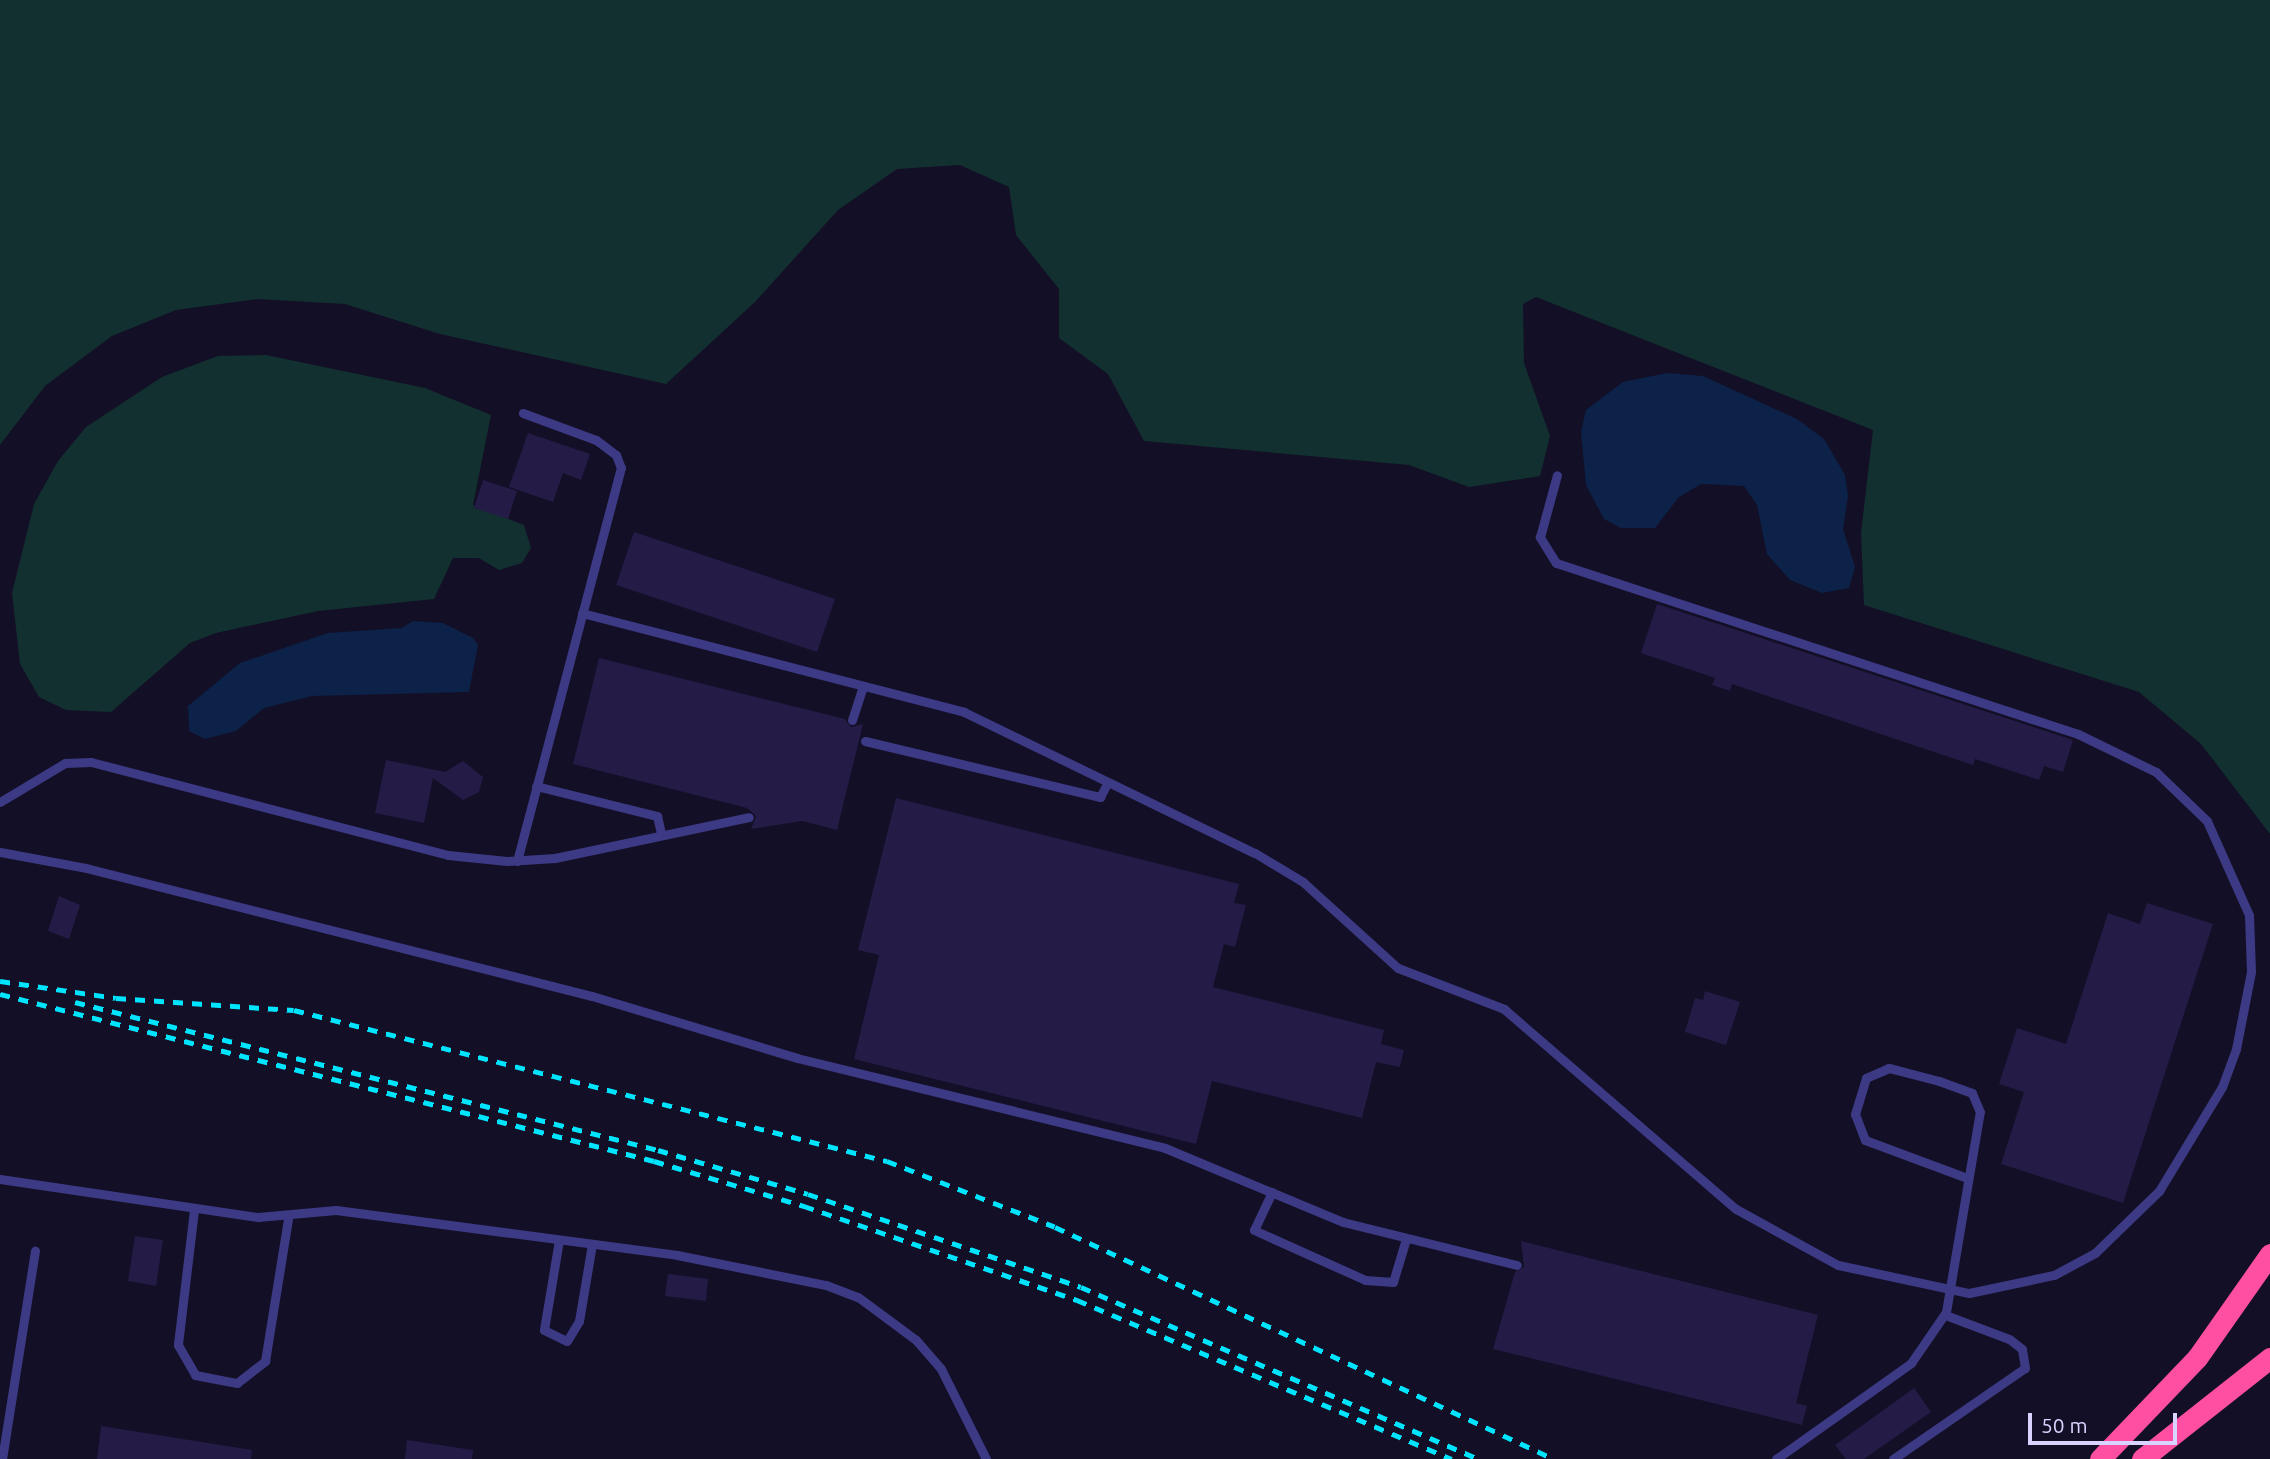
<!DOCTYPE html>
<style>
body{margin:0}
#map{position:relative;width:2270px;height:1459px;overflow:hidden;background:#130f26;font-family:Ubuntu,sans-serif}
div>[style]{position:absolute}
.green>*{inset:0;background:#12302f}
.water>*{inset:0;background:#0c2248}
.building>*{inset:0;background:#241b47}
.service>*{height:9px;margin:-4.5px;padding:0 4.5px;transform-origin:4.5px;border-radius:4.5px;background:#3d3a85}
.motorway>*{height:21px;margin:-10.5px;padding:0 10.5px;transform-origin:10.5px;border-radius:10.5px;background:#ff4fa3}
.rail>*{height:5px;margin-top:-2.5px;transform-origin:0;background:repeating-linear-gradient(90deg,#00e5ff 0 10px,transparent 0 19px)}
span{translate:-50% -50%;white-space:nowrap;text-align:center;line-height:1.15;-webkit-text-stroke:6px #130f26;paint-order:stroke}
.scale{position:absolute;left:2028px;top:1413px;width:149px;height:32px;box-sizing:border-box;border:4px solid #d9d4ff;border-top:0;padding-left:9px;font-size:21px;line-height:24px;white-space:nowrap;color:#d9d4ff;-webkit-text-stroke:5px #130f26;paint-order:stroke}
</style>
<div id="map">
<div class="green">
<div style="clip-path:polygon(0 0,2270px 0,2270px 834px,2201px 744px,2139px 692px,1864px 605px,1861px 533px,1873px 430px,1536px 297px,1523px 304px,1524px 363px,1550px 436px,1540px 476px,1469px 487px,1409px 465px,1144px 441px,1108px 374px,1059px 338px,1059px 289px,1016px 235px,1009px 187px,960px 165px,897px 169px,838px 210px,755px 302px,666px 384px,440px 334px,345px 304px,257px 299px,176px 310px,112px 336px,45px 386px,0 445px)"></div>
<div style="clip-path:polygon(266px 355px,425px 388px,491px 415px,473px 505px,524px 525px,531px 548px,522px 563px,499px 570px,479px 558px,453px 558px,434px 599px,318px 611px,216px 633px,190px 643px,111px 712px,66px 710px,39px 697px,20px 664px,12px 593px,34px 504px,58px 461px,86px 427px,162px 377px,218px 356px)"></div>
</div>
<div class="water">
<div style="clip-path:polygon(1667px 373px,1703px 376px,1797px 419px,1824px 439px,1845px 475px,1848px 496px,1843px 529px,1855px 567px,1849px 588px,1822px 593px,1790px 580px,1767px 554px,1757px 505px,1744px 486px,1701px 484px,1679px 497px,1655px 528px,1621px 528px,1604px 519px,1586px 485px,1581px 432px,1586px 410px,1623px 382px)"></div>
<div style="clip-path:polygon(413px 621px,443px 623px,473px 638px,478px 645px,469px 692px,312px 696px,264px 708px,236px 731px,205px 739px,189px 731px,188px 706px,240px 663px,328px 633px,402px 628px)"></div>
</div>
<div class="building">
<div style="clip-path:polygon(528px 433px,590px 454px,581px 480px,563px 473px,553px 502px,509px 487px)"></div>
<div style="clip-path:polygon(483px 480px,517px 491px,508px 519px,474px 508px)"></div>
<div style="clip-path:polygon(634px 532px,835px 599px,817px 652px,616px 585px)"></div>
<div style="clip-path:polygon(1657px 604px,2073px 740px,2063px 772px,2044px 766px,2039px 780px,1975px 759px,1973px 765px,1732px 684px,1730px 691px,1712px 685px,1715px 678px,1641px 653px)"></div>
<div style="clip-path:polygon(599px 658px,845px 719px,851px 727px,863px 724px,837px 830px,802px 821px,751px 829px,756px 816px,747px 808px,573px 764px)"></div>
<div style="clip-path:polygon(386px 760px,445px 772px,463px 761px,483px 777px,479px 792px,463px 800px,433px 778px,424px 823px,375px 813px)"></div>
<div style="clip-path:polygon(896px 798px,1239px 884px,1234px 903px,1246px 905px,1235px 947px,1224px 944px,1213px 987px,1384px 1030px,1381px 1044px,1404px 1050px,1400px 1067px,1376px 1062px,1362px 1118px,1212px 1081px,1196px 1144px,854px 1059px,879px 955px,858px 950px)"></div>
<div style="clip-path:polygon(59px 896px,80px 905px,69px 939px,48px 931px)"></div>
<div style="clip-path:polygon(2147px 903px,2213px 924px,2123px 1203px,2001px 1164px,2024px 1092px,1999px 1084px,2017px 1028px,2066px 1044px,2108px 913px,2140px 924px)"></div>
<div style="clip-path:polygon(1705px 991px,1740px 1002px,1726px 1045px,1685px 1032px,1695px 998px,1703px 1000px)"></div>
<div style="clip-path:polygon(135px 1236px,163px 1240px,156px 1286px,128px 1281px)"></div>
<div style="clip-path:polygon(1521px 1241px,1818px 1315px,1796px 1403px,1807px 1406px,1802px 1425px,1493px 1349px,1515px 1272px,1524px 1267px)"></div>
<div style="clip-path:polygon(668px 1274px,708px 1279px,706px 1301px,665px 1296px)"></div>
<div style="clip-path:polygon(1914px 1388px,1931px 1412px,1864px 1459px,1846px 1459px,1835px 1445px)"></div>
<div style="clip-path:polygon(101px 1426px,252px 1450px,251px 1459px,97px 1459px)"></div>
<div style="clip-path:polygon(407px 1440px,473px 1450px,472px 1459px,405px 1459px)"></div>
</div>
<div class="service">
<div style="left:582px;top:613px;width:395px;rotate:14.5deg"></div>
<div style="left:964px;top:712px;width:323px;rotate:25.9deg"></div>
<div style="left:1255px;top:853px;width:56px;rotate:31.1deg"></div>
<div style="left:1303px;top:882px;width:128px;rotate:42.2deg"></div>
<div style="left:1398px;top:968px;width:114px;rotate:21.1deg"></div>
<div style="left:1504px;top:1009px;width:306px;rotate:40.8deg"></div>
<div style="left:1736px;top:1209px;width:116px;rotate:28.8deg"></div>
<div style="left:1838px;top:1265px;width:134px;rotate:12.1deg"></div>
<div style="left:1969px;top:1293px;width:87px;rotate:-12deg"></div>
<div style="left:2054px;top:1275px;width:47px;rotate:-28.2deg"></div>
<div style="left:2095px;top:1253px;width:89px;rotate:-44.1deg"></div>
<div style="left:2159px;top:1191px;width:122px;rotate:-58.8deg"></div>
<div style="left:2222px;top:1087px;width:40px;rotate:-69.8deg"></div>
<div style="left:2236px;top:1049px;width:78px;rotate:-79deg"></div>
<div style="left:2251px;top:972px;width:57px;rotate:-92deg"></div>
<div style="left:2249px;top:915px;width:103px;rotate:-114.1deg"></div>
<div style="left:2207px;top:821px;width:71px;rotate:-136.1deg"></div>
<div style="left:2156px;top:772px;width:87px;rotate:-154deg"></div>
<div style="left:2078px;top:734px;width:549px;rotate:-161.86deg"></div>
<div style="left:1556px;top:563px;width:31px;rotate:-122deg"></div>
<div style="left:1540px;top:537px;width:64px;rotate:-74.7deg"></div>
<div style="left:852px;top:720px;width:36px;rotate:-72deg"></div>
<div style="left:865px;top:741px;width:242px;rotate:13.4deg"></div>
<div style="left:1100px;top:797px;width:15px;rotate:-62deg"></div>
<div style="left:536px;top:786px;width:125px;rotate:13.9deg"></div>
<div style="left:657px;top:816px;width:17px;rotate:77deg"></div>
<div style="left:0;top:802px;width:76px;rotate:-31deg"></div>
<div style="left:65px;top:763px;width:26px;rotate:-2deg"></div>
<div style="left:91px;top:762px;width:369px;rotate:14.6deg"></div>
<div style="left:448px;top:855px;width:59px;rotate:5.8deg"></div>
<div style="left:507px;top:861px;width:48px;rotate:-3.6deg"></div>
<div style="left:555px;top:858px;width:198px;rotate:-11.9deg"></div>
<div style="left:0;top:852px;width:87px;rotate:10.5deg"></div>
<div style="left:86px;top:868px;width:522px;rotate:14.2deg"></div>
<div style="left:592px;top:996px;width:214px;rotate:16.8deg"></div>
<div style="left:797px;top:1058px;width:379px;rotate:13.7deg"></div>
<div style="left:1165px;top:1148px;width:193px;rotate:22.6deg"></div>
<div style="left:1343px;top:1222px;width:179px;rotate:13.9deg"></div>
<div style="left:517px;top:861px;width:407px;rotate:-75.2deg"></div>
<div style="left:621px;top:468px;width:14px;rotate:-111deg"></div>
<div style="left:616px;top:455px;width:25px;rotate:-143deg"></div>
<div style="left:596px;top:440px;width:78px;rotate:-159.7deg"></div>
<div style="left:0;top:1179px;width:261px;rotate:8.4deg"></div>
<div style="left:258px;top:1217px;width:78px;rotate:-5.1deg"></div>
<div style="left:336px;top:1210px;width:344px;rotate:7.5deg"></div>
<div style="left:677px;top:1255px;width:152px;rotate:11.4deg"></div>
<div style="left:826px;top:1285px;width:34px;rotate:21deg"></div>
<div style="left:858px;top:1297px;width:72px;rotate:36.6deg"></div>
<div style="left:916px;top:1340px;width:38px;rotate:49deg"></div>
<div style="left:941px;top:1369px;width:101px;rotate:63.4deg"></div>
<div style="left:1272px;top:1192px;width:42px;rotate:115.3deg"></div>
<div style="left:1254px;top:1230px;width:122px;rotate:24.2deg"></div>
<div style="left:1365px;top:1280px;width:28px;rotate:4deg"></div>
<div style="left:1393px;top:1282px;width:45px;rotate:-73.2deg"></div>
<div style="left:194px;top:1210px;width:136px;rotate:96.8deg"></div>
<div style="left:178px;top:1345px;width:34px;rotate:60deg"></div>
<div style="left:195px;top:1375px;width:43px;rotate:10.8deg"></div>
<div style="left:237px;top:1383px;width:36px;rotate:-38deg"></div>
<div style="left:265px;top:1361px;width:144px;rotate:-80.8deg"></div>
<div style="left:559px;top:1240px;width:91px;rotate:99.5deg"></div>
<div style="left:544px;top:1330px;width:25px;rotate:26deg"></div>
<div style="left:567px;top:1341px;width:23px;rotate:-59deg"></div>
<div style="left:579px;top:1321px;width:78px;rotate:-80.4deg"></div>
<div style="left:2px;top:1459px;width:211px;rotate:-81deg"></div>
<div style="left:1776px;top:1459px;width:166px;rotate:-35.4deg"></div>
<div style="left:1911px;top:1363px;width:62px;rotate:-55.5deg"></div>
<div style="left:1946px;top:1312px;width:203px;rotate:-80.4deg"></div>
<div style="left:1980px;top:1112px;width:21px;rotate:-113deg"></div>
<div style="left:1972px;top:1093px;width:35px;rotate:-160deg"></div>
<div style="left:1939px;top:1081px;width:52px;rotate:-165.4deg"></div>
<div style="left:1889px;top:1068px;width:25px;rotate:157deg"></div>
<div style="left:1866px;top:1078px;width:38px;rotate:107deg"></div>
<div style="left:1855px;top:1114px;width:28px;rotate:69deg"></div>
<div style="left:1865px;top:1140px;width:109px;rotate:20.4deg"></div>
<div style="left:1893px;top:1459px;width:160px;rotate:-34.6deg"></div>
<div style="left:2025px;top:1368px;width:19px;rotate:-99deg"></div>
<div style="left:2022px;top:1349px;width:16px;rotate:-142deg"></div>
<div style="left:2009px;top:1339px;width:68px;rotate:-159.4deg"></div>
</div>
<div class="motorway">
<div style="left:2100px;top:1459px;width:140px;rotate:-46.2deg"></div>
<div style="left:2197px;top:1358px;width:127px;rotate:-54.9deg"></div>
<div style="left:2142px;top:1459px;width:163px;rotate:-38.3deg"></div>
</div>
<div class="rail">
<div style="left:0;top:981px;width:117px;rotate:8.3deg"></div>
<div style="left:116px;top:998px;width:178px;rotate:3.9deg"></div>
<div style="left:294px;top:1010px;width:612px;rotate:14.29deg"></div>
<div style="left:887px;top:1161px;width:180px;rotate:21.4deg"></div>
<div style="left:1055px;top:1227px;width:550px;rotate:24.94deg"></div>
<div style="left:0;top:994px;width:675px;rotate:14.32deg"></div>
<div style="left:654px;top:1161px;width:157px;rotate:16.7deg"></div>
<div style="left:804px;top:1206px;width:289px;rotate:19deg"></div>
<div style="left:1077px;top:1300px;width:407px;rotate:23deg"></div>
<div style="left:75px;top:1002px;width:601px;rotate:14.24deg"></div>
<div style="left:658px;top:1150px;width:156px;rotate:16.3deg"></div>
<div style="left:808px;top:1194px;width:288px;rotate:18.8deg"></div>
<div style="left:1081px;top:1287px;width:434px;rotate:23.4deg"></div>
</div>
<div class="scale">50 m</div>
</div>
